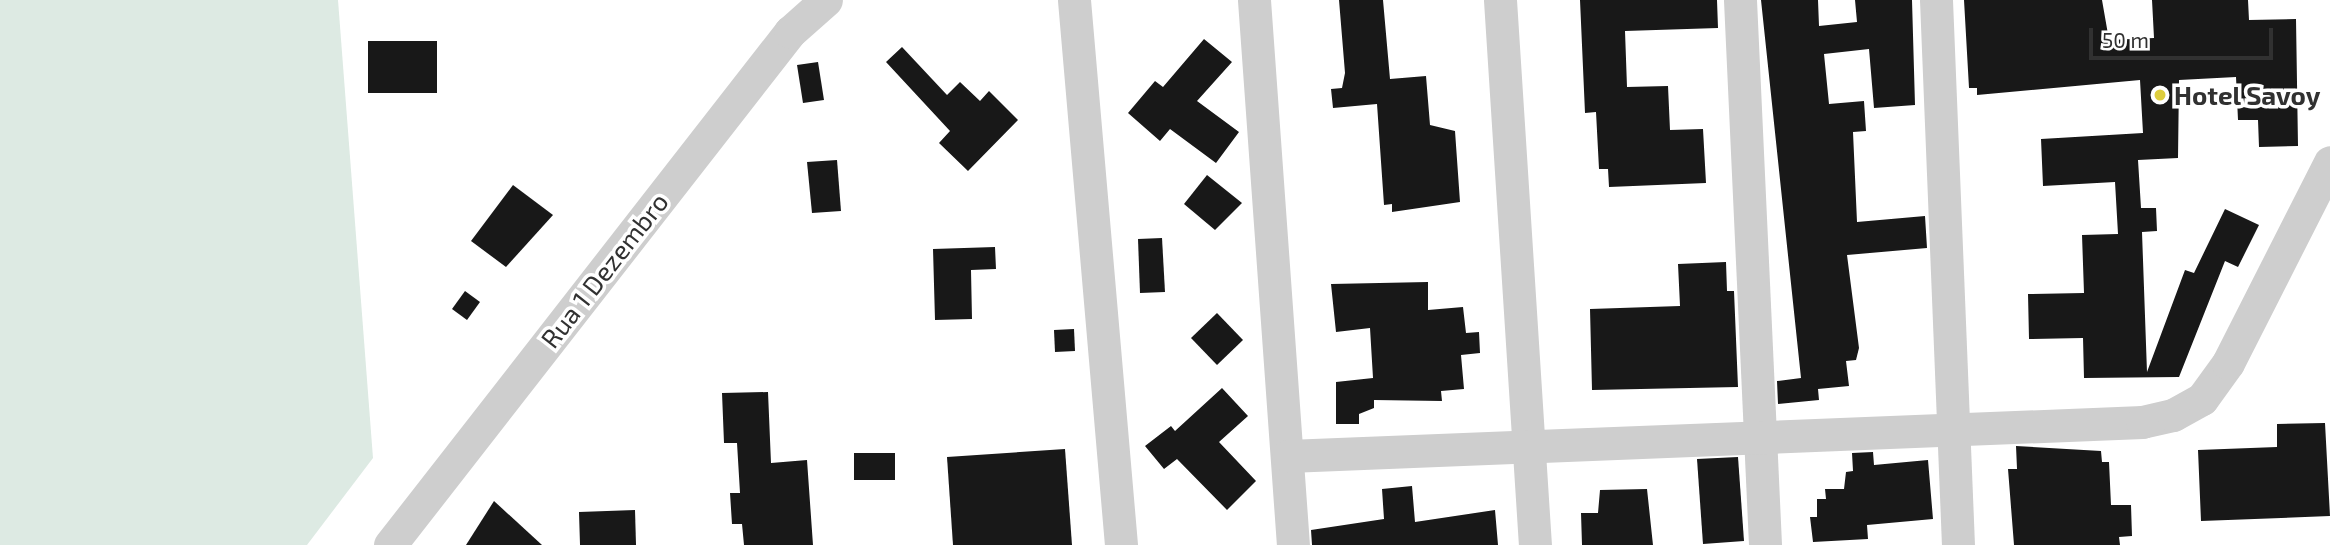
<!DOCTYPE html>
<style>
body{margin:0}
#map{position:relative;width:2330px;height:545px;overflow:hidden;background:#fff;font-family:"Exo 2",sans-serif}
div>[style]{position:absolute}
.green>*{inset:0;background:#ddeae3}
.building>*{inset:0;background:#181818}
.minor>*{height:33px;margin:-16.5px;padding:0 16.5px;transform-origin:16.5px;border-radius:16.5px;background:#cecece}
.dots>*{width:19px;height:19px;translate:-50% -50%;box-sizing:border-box;border:4px solid #fff;border-radius:50%}
span{translate:-50% -50%;white-space:nowrap;text-align:center;line-height:1.15;-webkit-text-stroke:7px #fff;paint-order:stroke}
.poi-label{font-size:26px;color:#313131;font-weight:700}
.left{translate:0 -50%;text-align:left}
.street-label{font-size:26px;color:#313131}
.scale{position:absolute;left:2089px;top:28px;width:184px;height:32px;box-sizing:border-box;border:4px solid #313131;border-top:0;padding-left:9px;font-size:21px;line-height:24px;white-space:nowrap;color:#313131;-webkit-text-stroke:5px #fff;paint-order:stroke}
</style>
<div id="map">
<div class="green">
<div style="clip-path:polygon(0 0,338px 0,373px 458px,307px 545px,0 545px)"></div>
</div>
<div class="building">
<div style="clip-path:polygon(1339px 0,1383px 0,1390px 79px,1426px 76px,1430px 125px,1455px 131px,1460px 202px,1392px 212px,1392px 204px,1384px 205px,1377px 104px,1333px 108px,1331px 89px,1342px 88px,1345px 73px)"></div>
<div style="clip-path:polygon(1580px 0,1717px 0,1718px 28px,1625px 31px,1627px 87px,1668px 86px,1670px 130px,1703px 129px,1706px 183px,1609px 187px,1608px 169px,1599px 169px,1596px 112px,1585px 113px)"></div>
<div style="clip-path:polygon(1761px 0,1818px 0,1819px 26px,1857px 22px,1855px 0,1912px 0,1915px 105px,1874px 108px,1869px 49px,1824px 54px,1829px 104px,1864px 101px,1866px 131px,1853px 132px,1857px 222px,1925px 216px,1927px 248px,1847px 255px,1859px 348px,1856px 360px,1846px 361px,1849px 386px,1818px 389px,1819px 400px,1778px 404px,1777px 381px,1801px 378px)"></div>
<div style="clip-path:polygon(1964px 0,2102px 0,2109px 40px,2154px 38px,2152px 0,2248px 0,2249px 20px,2296px 19px,2298px 146px,2259px 147px,2258px 120px,2238px 120px,2236px 77px,2179px 80px,2178px 158px,2138px 160px,2141px 208px,2156px 208px,2157px 231px,2142px 232px,2147px 372px,2185px 270px,2194px 273px,2225px 209px,2259px 225px,2238px 267px,2225px 261px,2179px 377px,2084px 378px,2083px 338px,2029px 339px,2028px 294px,2084px 293px,2082px 235px,2118px 234px,2115px 182px,2043px 186px,2041px 139px,2143px 133px,2140px 80px,1977px 95px,1977px 88px,1969px 88px)"></div>
<div style="clip-path:polygon(1204px 39px,1232px 62px,1197px 101px,1239px 132px,1216px 163px,1170px 129px,1160px 141px,1128px 113px,1155px 81px,1163px 87px)"></div>
<div style="clip-path:polygon(368px 41px,437px 41px,437px 93px,368px 93px)"></div>
<div style="clip-path:polygon(902px 47px,947px 95px,960px 82px,980px 101px,989px 91px,1018px 120px,968px 171px,939px 143px,950px 131px,886px 62px)"></div>
<div style="clip-path:polygon(818px 62px,824px 100px,803px 103px,797px 65px)"></div>
<div style="clip-path:polygon(837px 160px,841px 211px,812px 213px,807px 162px)"></div>
<div style="clip-path:polygon(1207px 175px,1242px 203px,1215px 230px,1184px 204px)"></div>
<div style="clip-path:polygon(513px 185px,553px 215px,506px 267px,471px 241px)"></div>
<div style="clip-path:polygon(1162px 238px,1165px 292px,1140px 293px,1138px 239px)"></div>
<div style="clip-path:polygon(995px 247px,996px 269px,971px 270px,972px 319px,935px 320px,933px 249px)"></div>
<div style="clip-path:polygon(1726px 262px,1727px 291px,1734px 291px,1738px 387px,1592px 390px,1590px 309px,1680px 306px,1678px 264px)"></div>
<div style="clip-path:polygon(1428px 282px,1428px 310px,1463px 307px,1466px 333px,1479px 332px,1480px 353px,1461px 355px,1464px 389px,1441px 391px,1442px 401px,1374px 400px,1374px 408px,1359px 414px,1359px 424px,1336px 424px,1336px 382px,1373px 378px,1370px 328px,1336px 332px,1331px 284px)"></div>
<div style="clip-path:polygon(465px 291px,480px 302px,467px 320px,452px 309px)"></div>
<div style="clip-path:polygon(1217px 313px,1243px 340px,1217px 365px,1191px 338px)"></div>
<div style="clip-path:polygon(1074px 329px,1075px 351px,1055px 352px,1054px 330px)"></div>
<div style="clip-path:polygon(1222px 388px,1248px 416px,1219px 442px,1256px 481px,1227px 510px,1177px 459px,1164px 469px,1145px 446px,1171px 426px,1175px 431px)"></div>
<div style="clip-path:polygon(768px 392px,771px 463px,807px 460px,813px 545px,744px 545px,742px 524px,732px 524px,730px 493px,740px 493px,737px 443px,724px 443px,722px 393px)"></div>
<div style="clip-path:polygon(2325px 423px,2330px 516px,2201px 521px,2198px 450px,2277px 447px,2277px 424px)"></div>
<div style="clip-path:polygon(2016px 446px,2101px 451px,2102px 462px,2109px 462px,2111px 505px,2131px 505px,2132px 536px,2119px 537px,2120px 545px,2014px 545px,2008px 469px,2017px 469px)"></div>
<div style="clip-path:polygon(1065px 449px,1072px 545px,953px 545px,947px 457px)"></div>
<div style="clip-path:polygon(1873px 452px,1874px 465px,1928px 460px,1933px 519px,1867px 525px,1868px 539px,1813px 542px,1810px 517px,1817px 517px,1817px 499px,1826px 499px,1825px 489px,1844px 489px,1846px 472px,1853px 471px,1852px 453px)"></div>
<div style="clip-path:polygon(854px 453px,895px 453px,895px 480px,854px 480px)"></div>
<div style="clip-path:polygon(1738px 457px,1744px 541px,1703px 544px,1697px 459px)"></div>
<div style="clip-path:polygon(1412px 486px,1415px 522px,1495px 510px,1498px 545px,1312px 545px,1311px 530px,1384px 519px,1382px 489px)"></div>
<div style="clip-path:polygon(1647px 489px,1653px 545px,1582px 545px,1581px 513px,1598px 513px,1600px 490px)"></div>
<div style="clip-path:polygon(494px 501px,542px 545px,466px 545px)"></div>
<div style="clip-path:polygon(635px 510px,636px 545px,580px 545px,579px 512px)"></div>
</div>
<div class="minor">
<div style="left:1074px;top:0;width:547px;rotate:85.07deg"></div>
<div style="left:1254px;top:0;width:546px;rotate:85.91deg"></div>
<div style="left:1500px;top:0;width:546px;rotate:86.33deg"></div>
<div style="left:1740px;top:0;width:546px;rotate:87.37deg"></div>
<div style="left:1936px;top:0;width:545px;rotate:87.69deg"></div>
<div style="left:1288px;top:456px;width:855px;rotate:-2.28deg"></div>
<div style="left:2142px;top:422px;width:32px;rotate:-13deg"></div>
<div style="left:2173px;top:415px;width:33px;rotate:-29deg"></div>
<div style="left:2202px;top:399px;width:44px;rotate:-54.2deg"></div>
<div style="left:2228px;top:363px;width:225px;rotate:-63.1deg"></div>
<div style="left:390px;top:545px;width:651px;rotate:-52.06deg"></div>
<div style="left:790px;top:32px;width:48px;rotate:-41.6deg"></div>
</div>
<div class="dots">
<div style="left:2160px;top:95px;background:#ddcd3e"></div>
</div>
<div class="poi-label">
<span class="left" style="left:2174px;top:95px">Hotel Savoy</span>
</div>
<div class="street-label">
<span style="left:604px;top:270px;rotate:-52deg">Rua 1 Dezembro</span>
</div>
<div class="scale">50 m</div>
</div>
